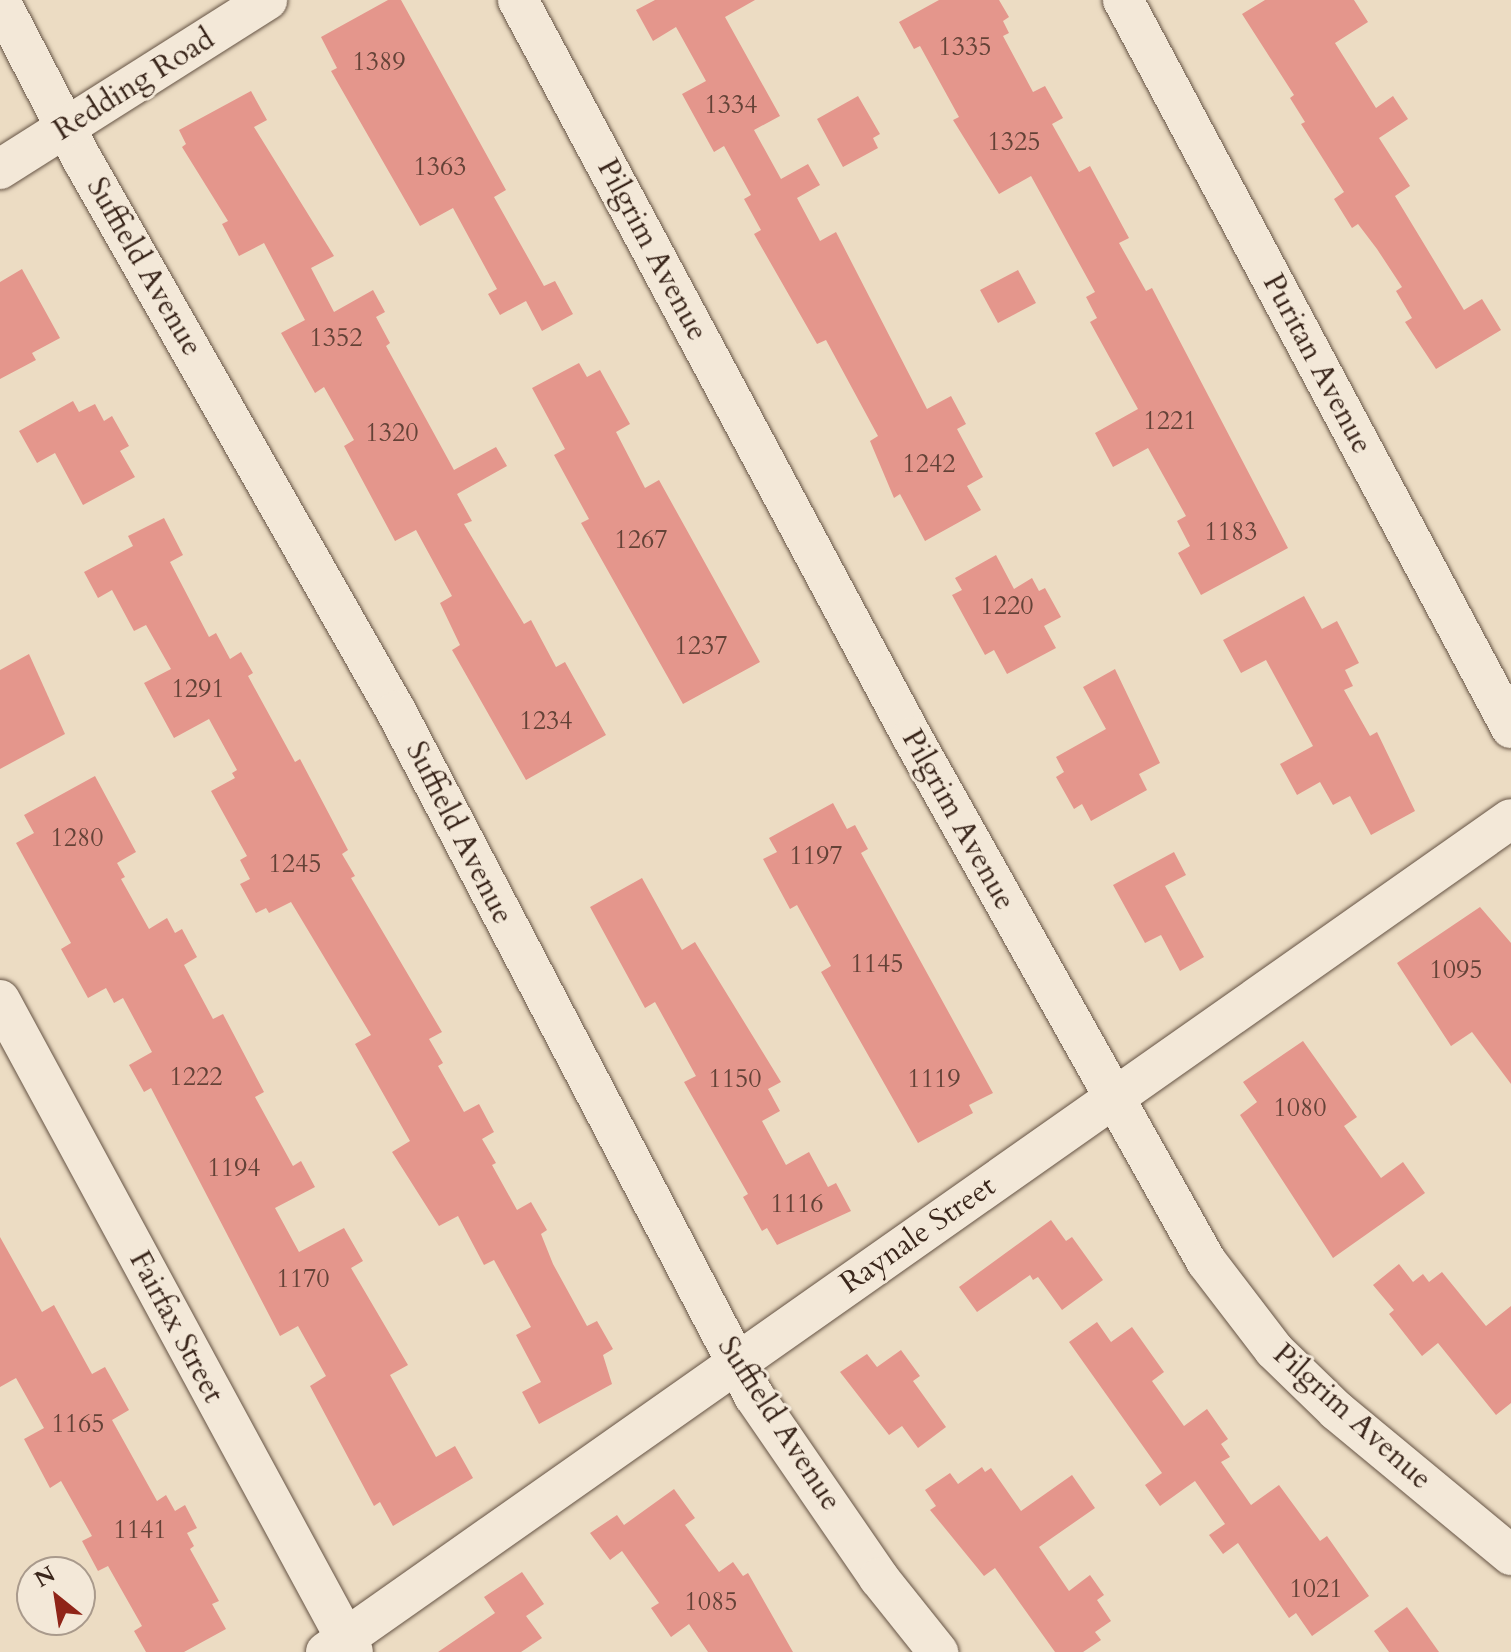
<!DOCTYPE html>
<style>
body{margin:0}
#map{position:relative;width:1511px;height:1652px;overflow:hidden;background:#ecdcc3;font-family:Cardo,serif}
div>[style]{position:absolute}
.building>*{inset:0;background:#e4968c}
.roads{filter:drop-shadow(0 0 2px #665445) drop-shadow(0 0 2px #665445)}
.minor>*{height:40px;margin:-20px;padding:0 20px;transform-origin:20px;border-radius:20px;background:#f3e8d8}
span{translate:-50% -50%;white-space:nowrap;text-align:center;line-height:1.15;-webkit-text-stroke:6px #f3e8d8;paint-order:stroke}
.number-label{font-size:26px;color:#644237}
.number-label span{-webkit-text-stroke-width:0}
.street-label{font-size:30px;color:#3a261b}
.north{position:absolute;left:16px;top:1556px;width:80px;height:80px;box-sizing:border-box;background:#f3e8d8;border:2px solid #a99a8c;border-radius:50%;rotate:330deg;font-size:22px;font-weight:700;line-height:32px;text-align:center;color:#3a261b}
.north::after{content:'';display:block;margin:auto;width:28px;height:36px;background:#8f2418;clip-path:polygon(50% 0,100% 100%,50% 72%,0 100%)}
</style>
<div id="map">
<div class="building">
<div style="clip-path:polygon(388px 0,401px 0,506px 190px,494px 197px,544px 286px,555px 281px,573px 314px,542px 331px,526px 301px,500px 315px,488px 294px,497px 289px,453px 208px,420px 226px,331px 71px,337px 68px,321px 37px)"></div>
<div style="clip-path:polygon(655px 0,755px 0,725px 17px,780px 116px,754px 130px,781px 179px,808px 164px,820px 185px,797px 198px,820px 241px,836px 232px,927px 409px,951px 396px,966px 424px,957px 429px,983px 477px,967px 486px,981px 510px,925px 541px,900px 494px,894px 498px,870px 441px,878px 436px,826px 340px,817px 344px,754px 234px,761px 230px,744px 199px,751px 195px,724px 146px,714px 152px,682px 94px,706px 81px,676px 27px,653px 41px,636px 10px)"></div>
<div style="clip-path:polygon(939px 0,999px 0,1009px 17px,1003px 21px,1009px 33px,1003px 36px,1033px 92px,1045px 86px,1063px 118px,1052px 124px,1079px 172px,1090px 166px,1129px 238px,1119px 243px,1146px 291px,1152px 288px,1288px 548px,1201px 595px,1178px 553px,1190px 546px,1177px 521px,1186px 516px,1148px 448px,1113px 467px,1095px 433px,1138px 409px,1090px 322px,1097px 318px,1086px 297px,1095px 292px,1031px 176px,999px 194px,953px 120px,959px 117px,920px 46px,914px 49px,899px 22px)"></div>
<div style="clip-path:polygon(1265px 0,1354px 0,1368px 22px,1335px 43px,1376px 108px,1393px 96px,1408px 119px,1379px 138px,1410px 186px,1395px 196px,1464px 310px,1482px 299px,1501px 330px,1436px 369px,1405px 322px,1412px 318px,1396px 291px,1402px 287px,1377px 249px,1358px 224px,1352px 228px,1334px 199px,1344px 192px,1301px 124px,1305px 122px,1290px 98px,1294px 95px,1242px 14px)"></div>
<div style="clip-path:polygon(251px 91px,267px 120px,254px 127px,334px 256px,311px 268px,334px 312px,373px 290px,385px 312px,376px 317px,390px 343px,386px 346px,454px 470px,496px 447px,507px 466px,457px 494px,472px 521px,464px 524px,524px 624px,531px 620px,556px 667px,565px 662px,606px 735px,526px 780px,452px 650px,460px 645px,440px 603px,452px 596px,416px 530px,395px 541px,344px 446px,354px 440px,324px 387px,315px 393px,281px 333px,305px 320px,264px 243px,239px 256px,222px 224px,228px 221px,182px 147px,186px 144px,179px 130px)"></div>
<div style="clip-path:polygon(858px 96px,880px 134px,873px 138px,878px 148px,843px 167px,817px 119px)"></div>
<div style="clip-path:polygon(22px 269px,60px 338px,32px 353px,36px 360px,0 379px,0 282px)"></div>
<div style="clip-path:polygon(1018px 270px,1036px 303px,998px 323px,980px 290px)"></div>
<div style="clip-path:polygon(579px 363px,587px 377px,600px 370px,630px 424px,616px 432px,645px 488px,659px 480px,760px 662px,683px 704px,581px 523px,589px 519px,554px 455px,565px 449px,532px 388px)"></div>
<div style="clip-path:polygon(73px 401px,79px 412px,95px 404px,104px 421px,112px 416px,129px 446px,120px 451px,135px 477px,83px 505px,55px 453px,37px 463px,19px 431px)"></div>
<div style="clip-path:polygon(164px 518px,183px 555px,170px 562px,209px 637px,216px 633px,230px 659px,241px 652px,253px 673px,248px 676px,295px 762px,300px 759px,348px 850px,342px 854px,355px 876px,351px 878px,442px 1032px,429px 1039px,443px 1063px,438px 1066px,464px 1112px,479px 1104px,494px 1132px,482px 1139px,496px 1163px,492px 1165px,517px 1210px,531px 1202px,547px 1230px,541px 1234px,553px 1264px,587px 1326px,597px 1321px,613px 1349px,603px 1355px,612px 1384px,539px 1424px,522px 1392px,541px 1382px,516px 1335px,531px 1327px,494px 1260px,484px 1265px,458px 1216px,439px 1226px,392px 1152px,410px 1141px,355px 1044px,371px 1035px,291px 902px,269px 913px,266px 908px,256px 913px,240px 884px,250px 879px,240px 860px,247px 856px,211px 791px,235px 778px,232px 773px,237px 770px,209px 719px,174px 738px,144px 683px,171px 669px,146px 625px,134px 631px,112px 590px,98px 598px,84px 572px,133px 546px,128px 536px)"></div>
<div style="clip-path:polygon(996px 555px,1014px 589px,1032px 578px,1039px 591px,1045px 588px,1061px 617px,1044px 626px,1056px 648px,1007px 674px,994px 650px,985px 655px,952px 595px,962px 590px,955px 578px)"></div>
<div style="clip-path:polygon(1304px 596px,1322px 629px,1337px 621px,1359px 663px,1345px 670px,1353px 686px,1344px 690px,1370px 736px,1377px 732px,1415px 811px,1371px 835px,1350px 796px,1333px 805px,1320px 782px,1297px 795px,1280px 764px,1313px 746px,1266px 660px,1241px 673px,1223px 640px)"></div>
<div style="clip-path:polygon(29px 654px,65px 734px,0 769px,0 670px)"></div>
<div style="clip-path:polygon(1115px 669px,1160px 763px,1139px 774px,1147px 790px,1091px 821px,1082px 804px,1074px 809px,1056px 777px,1064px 772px,1056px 757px,1106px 729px,1083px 687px)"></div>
<div style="clip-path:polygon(95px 776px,136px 852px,117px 863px,125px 877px,121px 879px,149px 929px,167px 918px,175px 933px,182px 929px,197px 957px,184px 965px,213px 1019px,223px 1014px,264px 1092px,255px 1097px,293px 1166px,301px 1161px,315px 1187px,275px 1208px,299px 1252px,344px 1228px,363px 1261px,351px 1268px,408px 1365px,390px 1375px,436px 1457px,455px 1446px,473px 1478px,393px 1526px,380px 1502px,374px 1506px,310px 1386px,326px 1376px,298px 1326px,280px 1336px,151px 1088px,144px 1092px,129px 1065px,152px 1052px,123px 998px,114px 1003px,106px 988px,88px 998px,61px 949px,71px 943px,16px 843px,34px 833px,24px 815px)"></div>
<div style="clip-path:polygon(833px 803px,847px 829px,855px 825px,868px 849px,861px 853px,993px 1093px,969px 1105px,973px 1113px,918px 1143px,821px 972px,831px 966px,797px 905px,790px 909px,763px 859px,777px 852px,769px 838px)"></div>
<div style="clip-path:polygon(1174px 852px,1186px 875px,1165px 886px,1204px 957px,1180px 971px,1161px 935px,1145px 943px,1113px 885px)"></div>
<div style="clip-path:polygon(642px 878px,682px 950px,695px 942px,781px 1082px,768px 1089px,780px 1111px,762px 1121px,786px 1165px,809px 1152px,828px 1187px,836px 1183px,851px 1211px,777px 1245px,767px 1228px,762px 1231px,743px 1197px,748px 1194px,684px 1082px,696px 1076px,655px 1002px,645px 1008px,590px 907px)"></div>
<div style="clip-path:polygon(1480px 907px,1511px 943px,1511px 1084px,1472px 1032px,1451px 1046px,1397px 963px)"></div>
<div style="clip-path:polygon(1303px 1041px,1357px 1117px,1344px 1126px,1381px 1178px,1403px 1162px,1425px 1193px,1333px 1258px,1240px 1115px,1257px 1102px,1243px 1082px)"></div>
<div style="clip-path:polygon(1051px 1220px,1066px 1241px,1072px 1237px,1103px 1280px,1062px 1310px,1038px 1277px,1033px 1280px,1030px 1275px,977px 1312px,959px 1287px)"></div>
<div style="clip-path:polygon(0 1237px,42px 1312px,54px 1305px,92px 1374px,105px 1367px,129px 1410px,112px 1420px,157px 1501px,166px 1495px,175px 1511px,185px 1505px,197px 1528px,187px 1533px,194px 1546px,190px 1549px,219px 1601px,212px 1604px,226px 1629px,184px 1652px,146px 1652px,134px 1631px,142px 1626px,108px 1566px,98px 1571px,82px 1541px,92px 1536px,61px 1481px,50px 1488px,24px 1439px,44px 1428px,16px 1378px,0 1387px)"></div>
<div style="clip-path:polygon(1399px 1264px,1413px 1282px,1423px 1274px,1429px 1282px,1442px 1272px,1486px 1326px,1511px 1306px,1511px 1403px,1496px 1415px,1438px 1343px,1422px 1356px,1389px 1314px,1394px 1310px,1373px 1285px)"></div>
<div style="clip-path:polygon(1097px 1322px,1111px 1342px,1132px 1327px,1164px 1372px,1152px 1381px,1184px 1426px,1207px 1409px,1228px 1439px,1221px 1444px,1230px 1457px,1221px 1462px,1251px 1505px,1279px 1485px,1320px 1541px,1327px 1536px,1369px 1596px,1312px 1636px,1296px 1613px,1289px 1618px,1238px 1543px,1223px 1554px,1209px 1535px,1225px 1524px,1195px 1481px,1160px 1506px,1145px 1485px,1162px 1473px,1069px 1342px)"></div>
<div style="clip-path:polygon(901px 1350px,920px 1376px,913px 1381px,946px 1427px,918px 1448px,902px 1426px,889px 1435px,840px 1372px,867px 1354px,877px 1367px)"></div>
<div style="clip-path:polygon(982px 1467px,985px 1472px,991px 1468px,1021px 1511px,1072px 1475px,1095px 1508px,1039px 1547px,1069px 1591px,1090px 1575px,1104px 1595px,1097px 1600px,1111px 1621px,1095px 1632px,1101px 1640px,1083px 1652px,1055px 1652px,995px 1568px,984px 1576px,930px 1510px,936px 1506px,925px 1490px,950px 1473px,958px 1484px)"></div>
<div style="clip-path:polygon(674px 1489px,695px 1518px,685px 1525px,719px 1572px,733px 1562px,743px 1576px,748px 1573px,793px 1652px,708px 1652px,689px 1624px,671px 1637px,651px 1608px,659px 1603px,622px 1551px,610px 1560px,590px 1533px,617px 1515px,624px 1525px)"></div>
<div style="clip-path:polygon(522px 1572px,544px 1604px,526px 1616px,542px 1638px,521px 1652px,438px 1652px,495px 1613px,484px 1597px)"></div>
<div style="clip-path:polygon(1407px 1607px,1439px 1652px,1389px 1652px,1374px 1631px)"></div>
</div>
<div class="roads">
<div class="minor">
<div style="left:518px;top:0;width:836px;rotate:61.87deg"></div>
<div style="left:912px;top:737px;width:601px;rotate:60.7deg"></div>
<div style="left:1206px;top:1261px;width:112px;rotate:52.6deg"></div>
<div style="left:1274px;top:1350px;width:88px;rotate:44.1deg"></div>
<div style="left:1337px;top:1411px;width:226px;rotate:39.6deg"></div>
<div style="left:1123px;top:0;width:825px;rotate:61.94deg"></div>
<div style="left:0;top:1px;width:178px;rotate:62.6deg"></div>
<div style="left:82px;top:159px;width:635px;rotate:60.37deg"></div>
<div style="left:396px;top:711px;width:773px;rotate:62.41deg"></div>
<div style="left:754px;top:1396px;width:221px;rotate:55.5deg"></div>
<div style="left:879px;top:1578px;width:95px;rotate:51.4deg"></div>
<div style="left:0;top:169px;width:316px;rotate:-32.3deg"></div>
<div style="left:0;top:1000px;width:741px;rotate:61.57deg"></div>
<div style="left:326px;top:1652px;width:1448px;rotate:-35.11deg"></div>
</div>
</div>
<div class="number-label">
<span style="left:965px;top:47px">1335</span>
<span style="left:379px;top:62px">1389</span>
<span style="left:731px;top:105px">1334</span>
<span style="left:1014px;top:142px">1325</span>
<span style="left:440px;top:167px">1363</span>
<span style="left:336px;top:338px">1352</span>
<span style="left:1170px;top:421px">1221</span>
<span style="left:392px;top:433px">1320</span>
<span style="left:929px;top:464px">1242</span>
<span style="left:1231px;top:532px">1183</span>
<span style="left:641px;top:540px">1267</span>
<span style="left:1007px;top:606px">1220</span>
<span style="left:701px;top:646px">1237</span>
<span style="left:198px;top:689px">1291</span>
<span style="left:546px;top:721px">1234</span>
<span style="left:77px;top:838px">1280</span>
<span style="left:816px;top:856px">1197</span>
<span style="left:295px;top:864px">1245</span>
<span style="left:877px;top:964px">1145</span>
<span style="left:1456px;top:970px">1095</span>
<span style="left:196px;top:1077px">1222</span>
<span style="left:735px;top:1079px">1150</span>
<span style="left:934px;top:1079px">1119</span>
<span style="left:1300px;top:1108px">1080</span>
<span style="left:234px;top:1168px">1194</span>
<span style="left:797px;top:1204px">1116</span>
<span style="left:303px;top:1279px">1170</span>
<span style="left:78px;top:1424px">1165</span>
<span style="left:140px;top:1530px">1141</span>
<span style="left:1316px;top:1589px">1021</span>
<span style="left:711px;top:1602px">1085</span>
</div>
<div class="street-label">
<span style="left:134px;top:85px;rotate:-32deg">Redding Road</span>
<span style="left:652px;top:250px;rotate:62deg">Pilgrim Avenue</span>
<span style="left:144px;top:267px;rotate:60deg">Suffield Avenue</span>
<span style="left:1317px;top:364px;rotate:62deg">Puritan Avenue</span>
<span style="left:958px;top:820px;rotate:61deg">Pilgrim Avenue</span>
<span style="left:459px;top:833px;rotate:63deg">Suffield Avenue</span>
<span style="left:918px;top:1235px;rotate:-35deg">Raynale Street</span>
<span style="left:176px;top:1327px;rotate:62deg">Fairfax Street</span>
<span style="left:1352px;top:1417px;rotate:42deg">Pilgrim Avenue</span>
<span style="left:779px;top:1424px;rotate:57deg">Suffield Avenue</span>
</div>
<div class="north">N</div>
</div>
